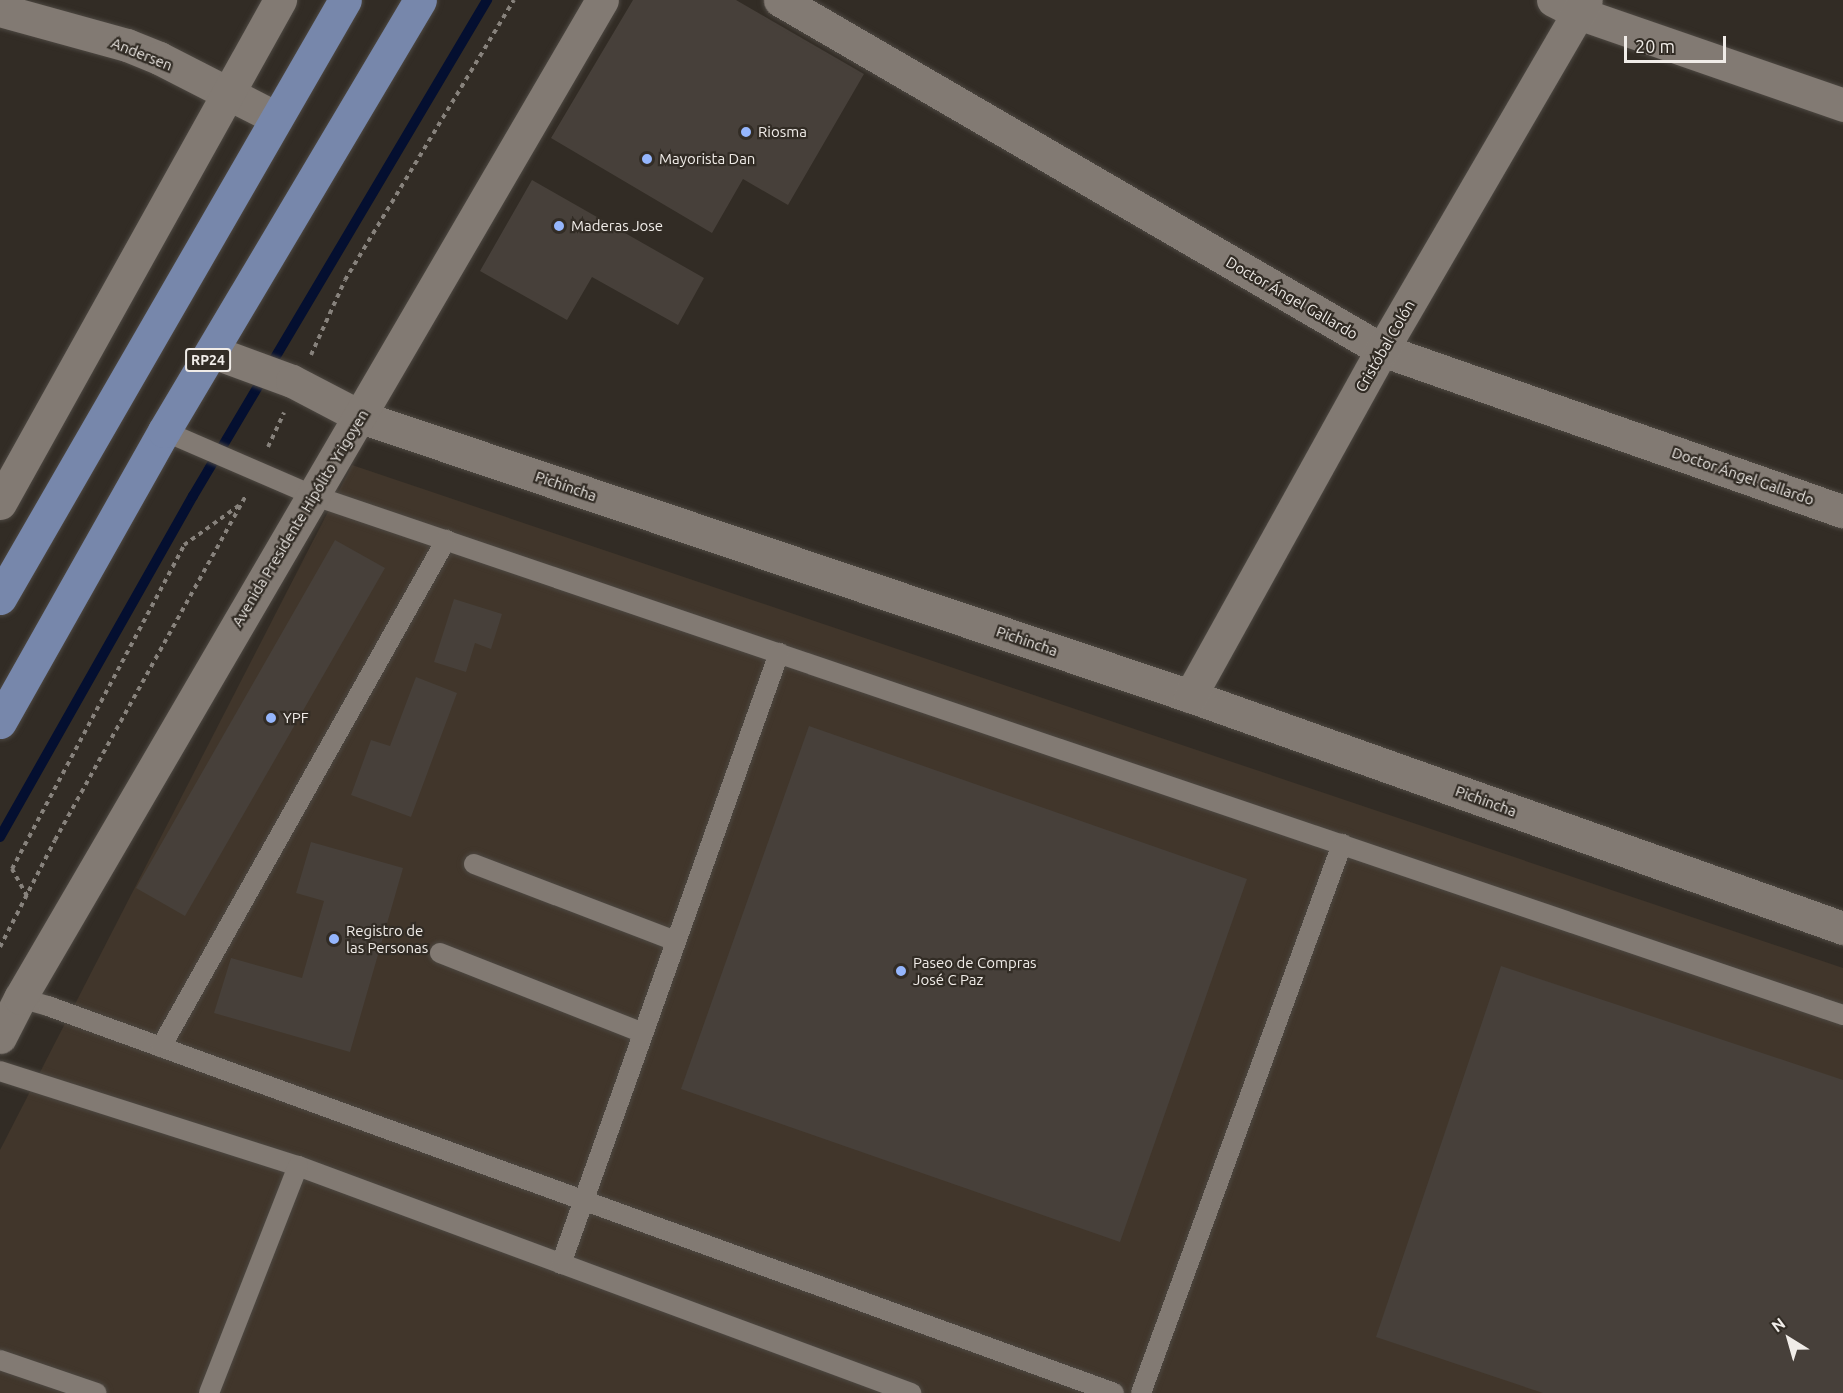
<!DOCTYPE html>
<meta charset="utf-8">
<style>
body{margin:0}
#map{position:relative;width:1843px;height:1393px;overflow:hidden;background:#322c25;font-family:Ubuntu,sans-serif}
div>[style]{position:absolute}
.built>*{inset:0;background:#41362b}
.stream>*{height:10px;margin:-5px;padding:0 5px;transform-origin:5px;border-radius:5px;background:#040f30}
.building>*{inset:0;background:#47403a}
.path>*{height:4px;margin-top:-2px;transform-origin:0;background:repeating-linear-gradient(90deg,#87827c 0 4.5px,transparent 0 9px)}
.roads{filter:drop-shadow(0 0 2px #4d4842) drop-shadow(0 0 2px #4d4842)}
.service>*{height:20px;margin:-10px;padding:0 10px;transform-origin:10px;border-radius:10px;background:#827a73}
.minor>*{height:33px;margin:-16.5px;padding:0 16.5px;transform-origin:16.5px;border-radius:16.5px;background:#827a73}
.primary>*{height:33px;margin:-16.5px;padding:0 16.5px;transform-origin:16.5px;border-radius:16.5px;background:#7787ab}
.dots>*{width:16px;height:16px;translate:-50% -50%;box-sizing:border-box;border:3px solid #322c25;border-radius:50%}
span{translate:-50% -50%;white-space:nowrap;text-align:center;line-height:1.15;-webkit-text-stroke:4.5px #322c25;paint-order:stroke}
.shield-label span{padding:2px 4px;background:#322c25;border:2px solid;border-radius:4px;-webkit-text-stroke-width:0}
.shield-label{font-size:14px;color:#f0ece8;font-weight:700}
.street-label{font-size:15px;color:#f0ece8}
.poi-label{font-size:15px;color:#f0ece8}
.left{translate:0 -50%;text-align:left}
.north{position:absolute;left:1759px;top:1309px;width:60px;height:60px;-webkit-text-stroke:4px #322c25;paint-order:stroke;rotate:323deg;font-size:16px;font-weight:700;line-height:24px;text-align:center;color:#f0ece8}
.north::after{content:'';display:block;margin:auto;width:21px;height:27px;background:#f0ece8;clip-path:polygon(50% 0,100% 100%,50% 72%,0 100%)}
.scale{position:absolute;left:1624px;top:36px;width:102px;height:27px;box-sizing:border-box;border:3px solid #f0ece8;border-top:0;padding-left:8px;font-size:18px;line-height:21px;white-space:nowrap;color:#f0ece8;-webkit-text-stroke:4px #322c25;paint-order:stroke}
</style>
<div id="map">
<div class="built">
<div style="clip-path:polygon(352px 465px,1843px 968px,1843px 1393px,0 1393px,0 1150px)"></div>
</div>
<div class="stream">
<div style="left:0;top:837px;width:392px;rotate:-60.5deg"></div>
<div style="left:193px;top:496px;width:577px;rotate:-59.34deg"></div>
</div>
<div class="building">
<div style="clip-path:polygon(633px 0,736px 0,864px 74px,788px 205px,743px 179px,712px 233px,551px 138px)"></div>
<div style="clip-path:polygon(532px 180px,704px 278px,678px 325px,592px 277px,567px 320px,480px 271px)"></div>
<div style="clip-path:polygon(335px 540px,385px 568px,185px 916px,136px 888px)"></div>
<div style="clip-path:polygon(454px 599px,502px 614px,491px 649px,475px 643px,466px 672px,434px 662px)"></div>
<div style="clip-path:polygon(416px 677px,457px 693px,411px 817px,351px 795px,371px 740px,390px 746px)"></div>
<div style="clip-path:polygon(809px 726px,1247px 879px,1120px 1242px,681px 1089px)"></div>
<div style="clip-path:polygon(311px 842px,403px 868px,350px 1052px,214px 1013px,231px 958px,302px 978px,324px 901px,296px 893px)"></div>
<div style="clip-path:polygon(1501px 966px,1843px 1080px,1843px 1393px,1543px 1393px,1376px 1337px)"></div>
</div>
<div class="path">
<div style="left:311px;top:355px;width:82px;rotate:-65.6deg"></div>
<div style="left:345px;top:280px;width:327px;rotate:-58.9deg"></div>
<div style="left:268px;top:447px;width:38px;rotate:-65deg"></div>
<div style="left:27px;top:896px;width:31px;rotate:-119deg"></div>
<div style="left:12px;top:869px;width:367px;rotate:-62deg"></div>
<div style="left:184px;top:545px;width:70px;rotate:-35.7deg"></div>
<div style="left:0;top:947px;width:120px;rotate:-62.8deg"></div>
<div style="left:55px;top:840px;width:394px;rotate:-61deg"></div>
</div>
<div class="roads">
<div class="service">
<div style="left:164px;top:431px;width:161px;rotate:23.4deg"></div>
<div style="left:312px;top:495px;width:1617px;rotate:18.76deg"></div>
<div style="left:474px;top:864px;width:216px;rotate:20.9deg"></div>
<div style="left:440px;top:953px;width:218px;rotate:21.5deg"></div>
<div style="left:20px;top:998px;width:29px;rotate:16deg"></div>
<div style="left:48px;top:1006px;width:1134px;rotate:19.95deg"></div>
<div style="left:161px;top:1047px;width:582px;rotate:-60.66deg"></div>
<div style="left:0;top:1071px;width:313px;rotate:17.7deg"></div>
<div style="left:298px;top:1166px;width:654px;rotate:20.32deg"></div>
<div style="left:561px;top:1264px;width:649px;rotate:-70.36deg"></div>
<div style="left:0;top:1360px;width:102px;rotate:18.8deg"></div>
<div style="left:209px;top:1393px;width:244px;rotate:-68.6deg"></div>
<div style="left:1141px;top:1393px;width:585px;rotate:-69.89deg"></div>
</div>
<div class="minor">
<div style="left:780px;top:0;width:696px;rotate:30.17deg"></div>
<div style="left:1382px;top:350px;width:488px;rotate:19.3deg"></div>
<div style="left:1553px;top:0;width:28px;rotate:27deg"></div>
<div style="left:1578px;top:13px;width:281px;rotate:19.1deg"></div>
<div style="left:0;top:10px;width:132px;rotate:15.4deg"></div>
<div style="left:127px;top:45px;width:35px;rotate:22deg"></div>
<div style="left:159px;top:58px;width:131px;rotate:27.1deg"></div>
<div style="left:213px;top:352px;width:84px;rotate:20.2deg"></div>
<div style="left:292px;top:381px;width:78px;rotate:27.6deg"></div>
<div style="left:361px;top:417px;width:875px;rotate:18.6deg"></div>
<div style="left:1190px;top:696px;width:693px;rotate:19.56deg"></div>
<div style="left:0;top:503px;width:576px;rotate:-60.9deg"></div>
<div style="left:1190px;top:696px;width:396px;rotate:-61deg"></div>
<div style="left:1382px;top:350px;width:405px;rotate:-59.8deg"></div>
<div style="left:0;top:1037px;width:44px;rotate:-62.9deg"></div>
<div style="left:20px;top:998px;width:1155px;rotate:-59.75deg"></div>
</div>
<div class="primary">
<div style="left:0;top:598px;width:690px;rotate:-60.02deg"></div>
<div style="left:0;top:722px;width:334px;rotate:-60.6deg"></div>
<div style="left:164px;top:431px;width:501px;rotate:-59.29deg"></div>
</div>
</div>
<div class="dots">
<div style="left:746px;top:132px;background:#95b6fd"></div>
<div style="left:647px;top:159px;background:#95b6fd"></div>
<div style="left:559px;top:226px;background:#95b6fd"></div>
<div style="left:271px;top:718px;background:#95b6fd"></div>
<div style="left:334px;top:939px;background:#95b6fd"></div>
<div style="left:901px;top:971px;background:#95b6fd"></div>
</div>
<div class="shield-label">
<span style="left:208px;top:360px">RP24</span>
</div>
<div class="street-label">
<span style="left:142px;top:54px;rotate:22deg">Andersen</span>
<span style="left:1292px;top:298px;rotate:30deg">Doctor Ángel Gallardo</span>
<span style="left:1385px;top:346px;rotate:-60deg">Cristóbal Colón</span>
<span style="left:1743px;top:476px;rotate:19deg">Doctor Ángel Gallardo</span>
<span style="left:566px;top:486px;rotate:19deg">Pichincha</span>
<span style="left:300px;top:518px;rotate:-59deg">Avenida Presidente Hipólito Yrigoyen</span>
<span style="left:1027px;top:641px;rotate:19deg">Pichincha</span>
<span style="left:1486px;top:801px;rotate:20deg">Pichincha</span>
</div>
<div class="poi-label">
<span class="left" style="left:758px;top:132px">Riosma</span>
<span class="left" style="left:659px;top:159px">Mayorista Dan</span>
<span class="left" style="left:571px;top:226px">Maderas Jose</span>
<span class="left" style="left:283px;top:718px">YPF</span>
<span class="left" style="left:346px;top:939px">Registro de<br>las Personas</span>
<span class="left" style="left:913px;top:971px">Paseo de Compras<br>José C Paz</span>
</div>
<div class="north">N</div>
<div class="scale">20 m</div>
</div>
